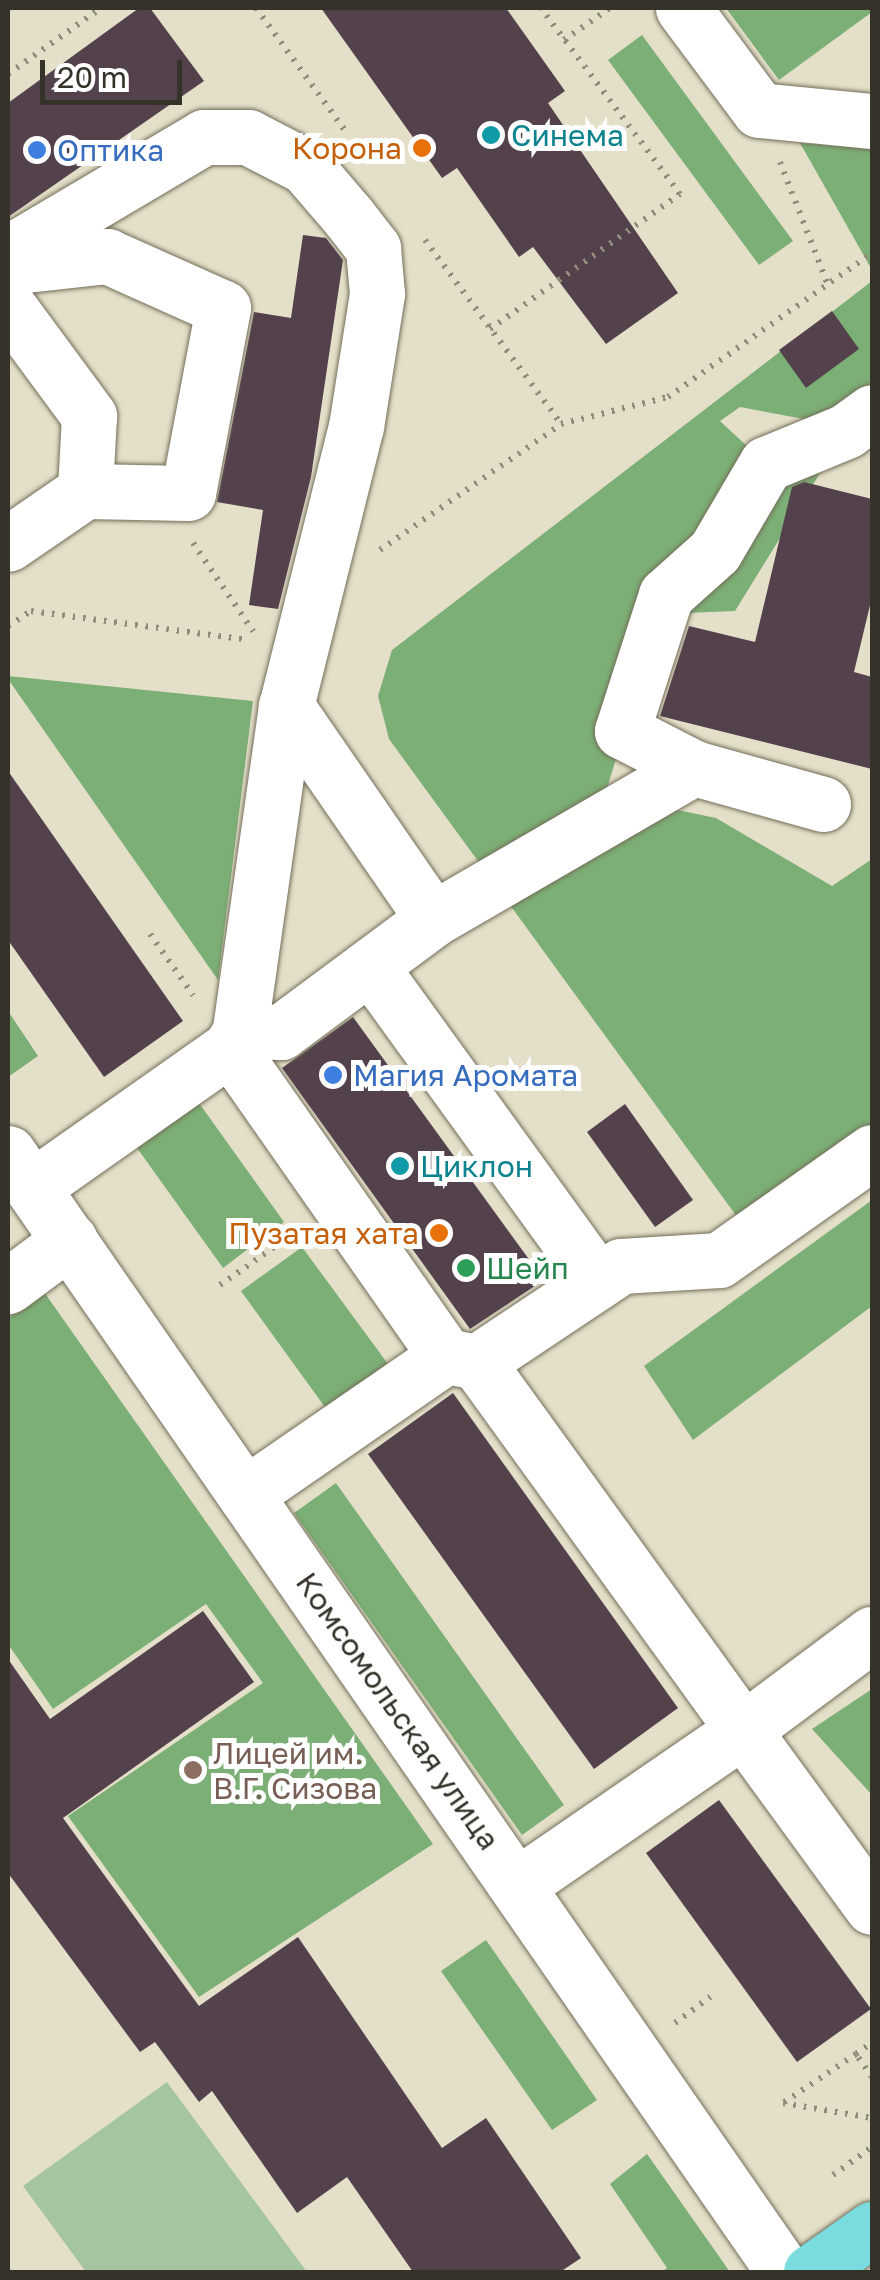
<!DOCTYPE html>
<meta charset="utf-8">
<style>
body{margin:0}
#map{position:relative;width:880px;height:2280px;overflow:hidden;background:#e4dfc9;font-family:"Golos Text",sans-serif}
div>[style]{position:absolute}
.green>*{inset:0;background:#a5c5a1}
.forest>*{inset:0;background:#7caf75}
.building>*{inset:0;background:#53414c}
.path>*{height:6px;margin-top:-3px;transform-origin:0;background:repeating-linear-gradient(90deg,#908d7d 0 2.5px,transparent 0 10.5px)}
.roads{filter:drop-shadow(0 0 2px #736e5a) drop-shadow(0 0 2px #736e5a)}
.minor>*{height:55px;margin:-27.5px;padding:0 27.5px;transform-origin:27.5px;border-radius:27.5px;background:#fff}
.major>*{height:55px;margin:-27.5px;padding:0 27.5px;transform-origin:27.5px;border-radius:27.5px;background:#7adcde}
.dots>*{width:28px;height:28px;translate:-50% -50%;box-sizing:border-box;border:5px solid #fff;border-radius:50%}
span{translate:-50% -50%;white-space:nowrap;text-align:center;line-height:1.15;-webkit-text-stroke:10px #fff;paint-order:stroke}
.culture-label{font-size:30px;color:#0d838f}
.left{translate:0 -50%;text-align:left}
.food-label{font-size:30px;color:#c56008}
.right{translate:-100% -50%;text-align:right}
.shop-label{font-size:30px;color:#366cbe}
.leisure-label{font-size:30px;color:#27864d}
.street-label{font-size:30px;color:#343229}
.education-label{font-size:30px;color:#785e54}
.frame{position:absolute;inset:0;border:10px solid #343229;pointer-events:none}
.scale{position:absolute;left:40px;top:60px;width:142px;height:45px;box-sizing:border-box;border:5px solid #343229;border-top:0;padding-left:12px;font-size:30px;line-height:35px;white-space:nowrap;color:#343229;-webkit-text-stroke:8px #fff;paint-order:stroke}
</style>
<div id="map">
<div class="green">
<div style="clip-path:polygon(167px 2082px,307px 2272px,86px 2272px,23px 2186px)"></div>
</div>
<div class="forest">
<div style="clip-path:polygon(726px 8px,872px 8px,872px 12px,779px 80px)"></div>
<div style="clip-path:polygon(642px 35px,793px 241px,759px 265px,608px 60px)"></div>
<div style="clip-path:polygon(800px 143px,872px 149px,872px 270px)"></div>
<div style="clip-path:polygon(872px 281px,872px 385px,820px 422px,740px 407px,720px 421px,781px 478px,846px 431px,735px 611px,660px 614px,605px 795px,716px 818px,832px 886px,872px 859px,872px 1131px,743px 1225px,389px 739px,378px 696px,392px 650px)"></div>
<div style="clip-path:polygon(8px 676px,253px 701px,218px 980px,8px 679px)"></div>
<div style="clip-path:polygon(8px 1011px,38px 1056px,8px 1077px)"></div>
<div style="clip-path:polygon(194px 1096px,284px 1222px,223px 1268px,132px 1141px)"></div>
<div style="clip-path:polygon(872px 1200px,872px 1306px,693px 1440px,644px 1366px)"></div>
<div style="clip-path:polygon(302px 1247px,388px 1364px,327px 1410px,241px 1291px)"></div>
<div style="clip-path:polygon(44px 1292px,433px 1844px,199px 1997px,68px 1816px,263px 1683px,206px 1604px,53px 1709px,8px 1644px,8px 1318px)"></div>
<div style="clip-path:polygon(336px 1483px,564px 1805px,522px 1835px,294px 1513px)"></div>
<div style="clip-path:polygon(872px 1689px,872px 1795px,812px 1729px)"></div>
<div style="clip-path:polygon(486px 1940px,597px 2100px,552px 2130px,441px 1971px)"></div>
<div style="clip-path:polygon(647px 2154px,730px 2272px,661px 2272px,667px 2268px,610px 2184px)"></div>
</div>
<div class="building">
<div style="clip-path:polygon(139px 8px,150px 8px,204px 81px,8px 217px,8px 103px)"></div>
<div style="clip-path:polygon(321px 8px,506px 8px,565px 91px,548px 103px,678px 293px,606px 344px,533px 247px,519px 257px,457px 168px,442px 178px)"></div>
<div style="clip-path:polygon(303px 235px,326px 238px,343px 260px,311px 477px,278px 609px,249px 605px,263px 510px,217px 502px,254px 312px,291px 318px)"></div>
<div style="clip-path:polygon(832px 311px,859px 349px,806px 388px,779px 350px)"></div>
<div style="clip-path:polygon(804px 482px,872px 499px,872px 597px,854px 672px,872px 677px,872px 769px,660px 716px,689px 626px,755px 642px,792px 487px)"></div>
<div style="clip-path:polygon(8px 771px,183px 1021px,104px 1077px,8px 940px)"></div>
<div style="clip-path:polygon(353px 1017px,544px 1280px,470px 1329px,282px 1068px)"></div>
<div style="clip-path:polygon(625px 1104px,693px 1200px,655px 1227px,587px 1132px)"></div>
<div style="clip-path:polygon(453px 1393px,678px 1708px,594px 1769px,368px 1454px)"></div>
<div style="clip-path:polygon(203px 1611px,254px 1682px,63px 1818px,199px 2006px,298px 1937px,442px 2148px,486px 2118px,581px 2258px,560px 2272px,413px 2272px,347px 2177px,297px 2213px,212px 2091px,199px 2102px,155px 2042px,140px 2052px,8px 1873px,8px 1659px,50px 1719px)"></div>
<div style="clip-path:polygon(719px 1800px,871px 2009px,797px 2062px,646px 1853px)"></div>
</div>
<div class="path">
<div style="left:256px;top:8px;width:150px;rotate:54deg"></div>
<div style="left:564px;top:40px;width:56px;rotate:-34.8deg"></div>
<div style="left:8px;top:74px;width:114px;rotate:-35.4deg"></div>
<div style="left:780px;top:162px;width:132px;rotate:68.7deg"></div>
<div style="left:425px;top:240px;width:229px;rotate:53.5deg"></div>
<div style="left:490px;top:329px;width:233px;rotate:-35.4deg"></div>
<div style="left:680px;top:194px;width:232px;rotate:-126.8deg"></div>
<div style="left:193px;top:543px;width:107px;rotate:55.7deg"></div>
<div style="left:380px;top:550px;width:221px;rotate:-34.8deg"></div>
<div style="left:561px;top:424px;width:110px;rotate:-14.2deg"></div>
<div style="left:668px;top:397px;width:250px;rotate:-35.2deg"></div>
<div style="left:8px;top:626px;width:27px;rotate:-33deg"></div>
<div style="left:31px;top:611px;width:220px;rotate:7.6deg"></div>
<div style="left:150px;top:934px;width:75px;rotate:54.8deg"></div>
<div style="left:220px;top:1285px;width:94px;rotate:-35deg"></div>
<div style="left:675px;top:2023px;width:44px;rotate:-36.6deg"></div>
<div style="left:856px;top:2054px;width:17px;rotate:-36deg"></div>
<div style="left:872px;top:2077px;width:28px;rotate:-125deg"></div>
<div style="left:856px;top:2054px;width:88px;rotate:146.1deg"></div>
<div style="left:783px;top:2103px;width:90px;rotate:9.6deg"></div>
<div style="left:833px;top:2175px;width:48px;rotate:-35.7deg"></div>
</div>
<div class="roads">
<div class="minor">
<div style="left:683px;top:8px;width:127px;rotate:53.3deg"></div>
<div style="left:759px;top:110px;width:114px;rotate:5.6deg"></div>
<div style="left:8px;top:253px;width:228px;rotate:-30.6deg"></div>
<div style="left:204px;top:137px;width:44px"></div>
<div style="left:248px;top:137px;width:65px;rotate:27.3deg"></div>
<div style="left:306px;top:167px;width:65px;rotate:49.4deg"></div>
<div style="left:348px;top:216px;width:41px;rotate:52deg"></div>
<div style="left:373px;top:248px;width:46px;rotate:85deg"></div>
<div style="left:377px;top:294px;width:134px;rotate:99deg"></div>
<div style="left:356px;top:426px;width:289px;rotate:104deg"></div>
<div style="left:286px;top:706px;width:328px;rotate:98.1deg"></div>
<div style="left:240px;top:1031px;width:20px;rotate:120deg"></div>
<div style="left:230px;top:1048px;width:242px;rotate:144.9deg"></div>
<div style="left:8px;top:267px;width:100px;rotate:-6.3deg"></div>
<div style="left:107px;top:256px;width:127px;rotate:24.1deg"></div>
<div style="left:223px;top:308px;width:188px;rotate:100.7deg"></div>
<div style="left:188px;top:493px;width:103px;rotate:-178.9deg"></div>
<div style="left:85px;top:491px;width:93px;rotate:145.5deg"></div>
<div style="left:8px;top:306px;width:137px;rotate:53.6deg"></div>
<div style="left:89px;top:416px;width:75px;rotate:93.1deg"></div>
<div style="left:694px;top:768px;width:134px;rotate:15.6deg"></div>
<div style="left:433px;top:919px;width:302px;rotate:-30.1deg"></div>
<div style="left:694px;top:768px;width:81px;rotate:-152.8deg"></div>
<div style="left:622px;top:731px;width:143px;rotate:-72.1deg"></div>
<div style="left:666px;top:595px;width:66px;rotate:-41.9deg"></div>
<div style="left:715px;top:551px;width:101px;rotate:-59.6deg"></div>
<div style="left:766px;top:464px;width:87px;rotate:-22.4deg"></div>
<div style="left:846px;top:431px;width:32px;rotate:-36deg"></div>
<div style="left:370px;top:966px;width:389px;rotate:54.1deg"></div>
<div style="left:240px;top:1031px;width:41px;rotate:1.4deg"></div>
<div style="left:281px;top:1032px;width:189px;rotate:-36.6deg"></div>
<div style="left:433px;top:919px;width:259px;rotate:-124.6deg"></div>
<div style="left:230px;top:1048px;width:376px;rotate:55deg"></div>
<div style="left:8px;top:1153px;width:1362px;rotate:55.26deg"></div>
<div style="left:8px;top:1286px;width:77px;rotate:-36.6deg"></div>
<div style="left:477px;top:1362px;width:454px;rotate:54.1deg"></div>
<div style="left:743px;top:1730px;width:161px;rotate:-36.7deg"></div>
<div style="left:246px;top:1494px;width:243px;rotate:-34.6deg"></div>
<div style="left:446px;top:1356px;width:32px;rotate:11deg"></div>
<div style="left:477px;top:1362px;width:173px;rotate:-33.7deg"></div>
<div style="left:621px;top:1266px;width:98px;rotate:-3.5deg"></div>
<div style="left:719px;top:1260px;width:187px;rotate:-35.2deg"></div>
<div style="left:519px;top:1884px;width:272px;rotate:-34.5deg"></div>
<div style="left:743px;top:1730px;width:219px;rotate:53.9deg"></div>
</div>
<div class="major">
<div style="left:811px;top:2272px;width:75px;rotate:-35.2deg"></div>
</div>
</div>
<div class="dots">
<div style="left:491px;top:135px;background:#0f9aa8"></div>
<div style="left:422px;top:148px;background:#e8710a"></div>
<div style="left:37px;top:150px;background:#3f7fe0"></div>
<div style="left:333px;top:1075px;background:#3f7fe0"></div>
<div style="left:400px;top:1166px;background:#0f9aa8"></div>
<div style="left:439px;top:1233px;background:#e8710a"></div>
<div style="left:466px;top:1268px;background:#2e9e5b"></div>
<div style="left:193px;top:1770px;background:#8d6e63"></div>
</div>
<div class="culture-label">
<span class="left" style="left:511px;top:135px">Синема</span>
<span class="left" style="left:420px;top:1166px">Циклон</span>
</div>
<div class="food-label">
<span class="right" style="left:402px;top:148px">Корона</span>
<span class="right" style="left:419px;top:1233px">Пузатая хата</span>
</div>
<div class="shop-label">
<span class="left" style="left:57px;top:150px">Оптика</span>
<span class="left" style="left:353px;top:1075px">Магия Аромата</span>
</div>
<div class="leisure-label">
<span class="left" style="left:486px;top:1268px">Шейп</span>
</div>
<div class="street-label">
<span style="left:398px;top:1711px;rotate:55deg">Комсомольская улица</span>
</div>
<div class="education-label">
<span class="left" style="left:213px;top:1770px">Лицей им.<br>В.Г. Сизова</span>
</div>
<div class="frame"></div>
<div class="scale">20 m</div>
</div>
